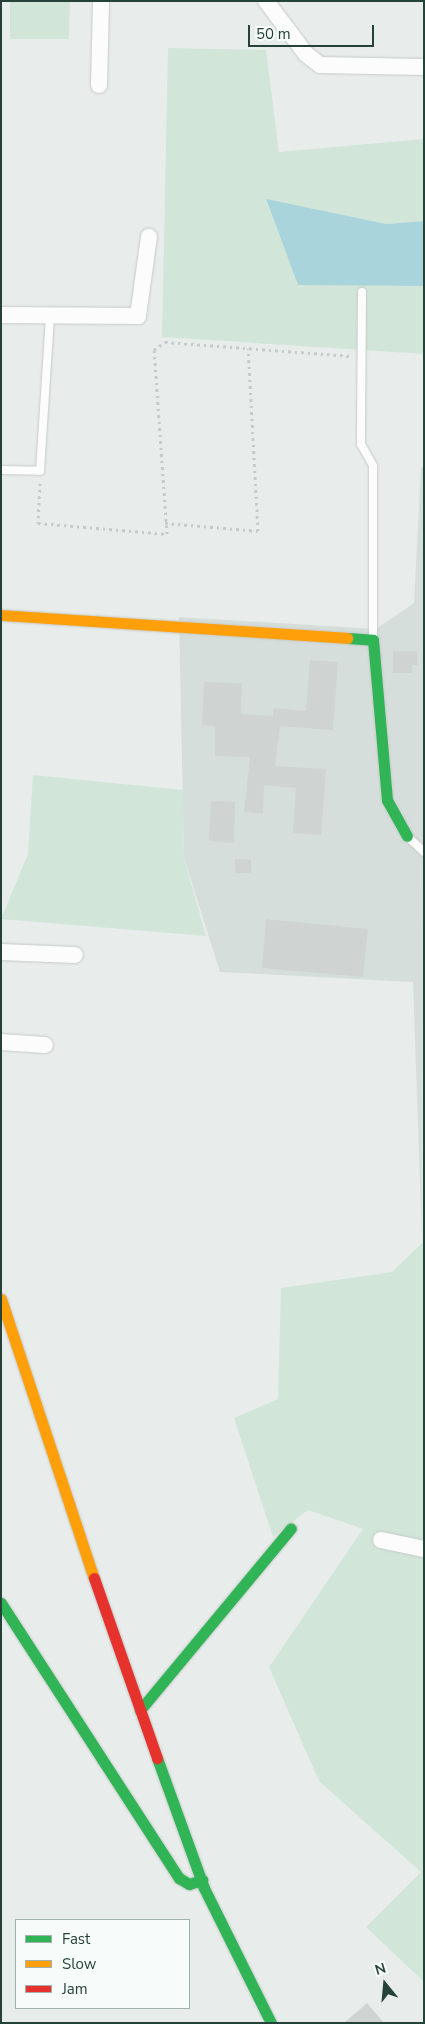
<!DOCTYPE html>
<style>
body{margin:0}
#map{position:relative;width:425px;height:2024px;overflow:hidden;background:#e8edeb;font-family:"Nunito Sans",sans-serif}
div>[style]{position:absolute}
.built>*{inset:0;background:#d6dedb}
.green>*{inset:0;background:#d1e6d8}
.water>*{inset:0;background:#a9d4db}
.building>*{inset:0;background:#cfd4d2}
.path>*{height:3px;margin-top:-1.5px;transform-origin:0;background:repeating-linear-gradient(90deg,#c3ccca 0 2.5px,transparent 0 6.5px)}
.roads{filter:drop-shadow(0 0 1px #c5cac8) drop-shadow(0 0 1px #c5cac8)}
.lane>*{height:8px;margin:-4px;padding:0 4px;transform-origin:4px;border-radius:4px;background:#fcfcfc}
.street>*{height:16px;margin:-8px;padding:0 8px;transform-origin:8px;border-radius:8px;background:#fcfcfc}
.fast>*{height:11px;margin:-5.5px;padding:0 5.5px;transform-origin:5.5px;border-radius:5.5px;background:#30b455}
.slow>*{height:11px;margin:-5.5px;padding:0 5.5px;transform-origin:5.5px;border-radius:5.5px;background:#ff9f0a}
.jam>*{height:11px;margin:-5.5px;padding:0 5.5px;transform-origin:5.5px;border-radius:5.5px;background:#e5322d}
span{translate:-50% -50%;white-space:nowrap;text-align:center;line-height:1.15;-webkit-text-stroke:4.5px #f7fbf9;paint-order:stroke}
.frame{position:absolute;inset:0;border:2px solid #24423a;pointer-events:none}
.legend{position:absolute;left:15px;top:1919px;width:175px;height:90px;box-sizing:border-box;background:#f7fbf9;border:1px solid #a3b1ad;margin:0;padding:6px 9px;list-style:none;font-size:15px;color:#24423a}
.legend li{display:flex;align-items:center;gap:10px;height:25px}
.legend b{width:25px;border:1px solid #a3b1ad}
.north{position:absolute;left:360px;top:1959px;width:50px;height:50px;-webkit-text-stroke:4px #f7fbf9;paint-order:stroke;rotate:343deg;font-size:14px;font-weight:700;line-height:20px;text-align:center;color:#24423a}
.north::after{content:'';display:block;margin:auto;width:18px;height:22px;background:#24423a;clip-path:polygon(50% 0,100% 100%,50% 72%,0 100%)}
.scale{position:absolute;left:248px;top:25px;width:126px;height:22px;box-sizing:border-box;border:2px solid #24423a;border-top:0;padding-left:6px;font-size:15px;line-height:18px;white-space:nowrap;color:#24423a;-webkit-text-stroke:4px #f7fbf9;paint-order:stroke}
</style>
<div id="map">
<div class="built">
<div style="clip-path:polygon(421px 467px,424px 468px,422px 1243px,413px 982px,220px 972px,184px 858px,179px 617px,376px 629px,414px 603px)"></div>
</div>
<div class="green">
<div style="clip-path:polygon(10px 1px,70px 1px,69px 39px,10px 39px)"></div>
<div style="clip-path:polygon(168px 48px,266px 50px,279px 152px,424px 139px,424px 221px,386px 224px,266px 200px,298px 284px,424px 286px,424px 354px,162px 337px)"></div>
<div style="clip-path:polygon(33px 775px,183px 790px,184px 858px,206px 936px,1px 919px,28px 854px)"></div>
<div style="clip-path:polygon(424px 1241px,424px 1982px,366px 1927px,421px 1872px,319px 1781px,269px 1667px,363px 1529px,308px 1510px,273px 1537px,234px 1418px,278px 1399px,281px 1288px,392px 1272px)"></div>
</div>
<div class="water">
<div style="clip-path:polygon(266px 199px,386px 224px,424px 221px,424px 286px,298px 285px)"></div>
</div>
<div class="building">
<div style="clip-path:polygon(393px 651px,417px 651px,418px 665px,412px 665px,412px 673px,393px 673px)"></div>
<div style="clip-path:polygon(310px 660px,338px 662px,333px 730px,280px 726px,275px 766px,326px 769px,321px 835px,293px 833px,296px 788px,264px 785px,263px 814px,244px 812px,250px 757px,215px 756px,215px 726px,202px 725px,204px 682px,242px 683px,241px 714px,273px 716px,273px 708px,306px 711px)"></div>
<div style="clip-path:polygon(211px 801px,235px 802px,234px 843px,209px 841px)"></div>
<div style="clip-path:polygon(235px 859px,251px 860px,251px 873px,235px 873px)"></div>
<div style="clip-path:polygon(266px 919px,368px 929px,363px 977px,262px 968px)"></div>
<div style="clip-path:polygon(367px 2003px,384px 2023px,344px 2023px)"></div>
</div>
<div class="path">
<div style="left:40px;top:483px;width:40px;rotate:92.9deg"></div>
<div style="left:38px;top:523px;width:129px;rotate:4.9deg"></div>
<div style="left:167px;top:534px;width:184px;rotate:-94deg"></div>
<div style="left:154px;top:350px;width:14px;rotate:-36deg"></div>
<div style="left:165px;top:342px;width:187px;rotate:4.3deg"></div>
<div style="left:165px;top:523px;width:93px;rotate:4.9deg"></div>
<div style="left:258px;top:531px;width:183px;rotate:-93.1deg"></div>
</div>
<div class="roads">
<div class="lane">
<div style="left:362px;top:292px;width:152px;rotate:90.4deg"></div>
<div style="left:361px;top:444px;width:25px;rotate:61deg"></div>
<div style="left:373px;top:466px;width:172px;rotate:90deg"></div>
<div style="left:1px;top:470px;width:39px;rotate:1deg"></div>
<div style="left:40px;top:471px;width:155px;rotate:-86.3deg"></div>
<div style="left:408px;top:837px;width:22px;rotate:43deg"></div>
</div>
<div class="street">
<div style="left:266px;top:1px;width:66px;rotate:53deg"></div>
<div style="left:306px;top:54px;width:18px;rotate:38deg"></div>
<div style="left:320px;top:65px;width:104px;rotate:1.1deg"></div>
<div style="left:99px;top:85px;width:84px;rotate:-88.6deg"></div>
<div style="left:1px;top:315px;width:137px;rotate:0.4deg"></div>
<div style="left:138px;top:316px;width:80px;rotate:-82.1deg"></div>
<div style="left:1px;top:952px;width:74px;rotate:2.3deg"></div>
<div style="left:1px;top:1042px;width:44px;rotate:3.9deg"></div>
<div style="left:381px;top:1540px;width:44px;rotate:11.8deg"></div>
</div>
<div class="fast">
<div style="left:347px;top:638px;width:26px;rotate:4deg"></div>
<div style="left:373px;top:640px;width:161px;rotate:85deg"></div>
<div style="left:387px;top:800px;width:41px;rotate:60.9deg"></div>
<div style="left:1px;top:1603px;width:328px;rotate:57.1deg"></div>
<div style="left:179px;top:1878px;width:12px;rotate:31deg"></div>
<div style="left:189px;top:1884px;width:14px;rotate:-17deg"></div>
<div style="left:140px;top:1710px;width:236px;rotate:-50.3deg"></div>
<div style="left:157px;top:1758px;width:138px;rotate:70.1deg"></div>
<div style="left:204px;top:1888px;width:151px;rotate:63.6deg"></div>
</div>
<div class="slow">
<div style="left:1px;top:615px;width:347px;rotate:3.8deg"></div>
<div style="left:1px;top:1299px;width:294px;rotate:71.6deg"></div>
</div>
<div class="jam">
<div style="left:94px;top:1578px;width:191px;rotate:70.7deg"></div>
</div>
</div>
<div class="frame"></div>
<ul class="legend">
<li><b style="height:6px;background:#30b455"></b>Fast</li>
<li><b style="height:6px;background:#ff9f0a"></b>Slow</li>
<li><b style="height:6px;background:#e5322d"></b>Jam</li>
</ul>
<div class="north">N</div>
<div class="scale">50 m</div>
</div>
